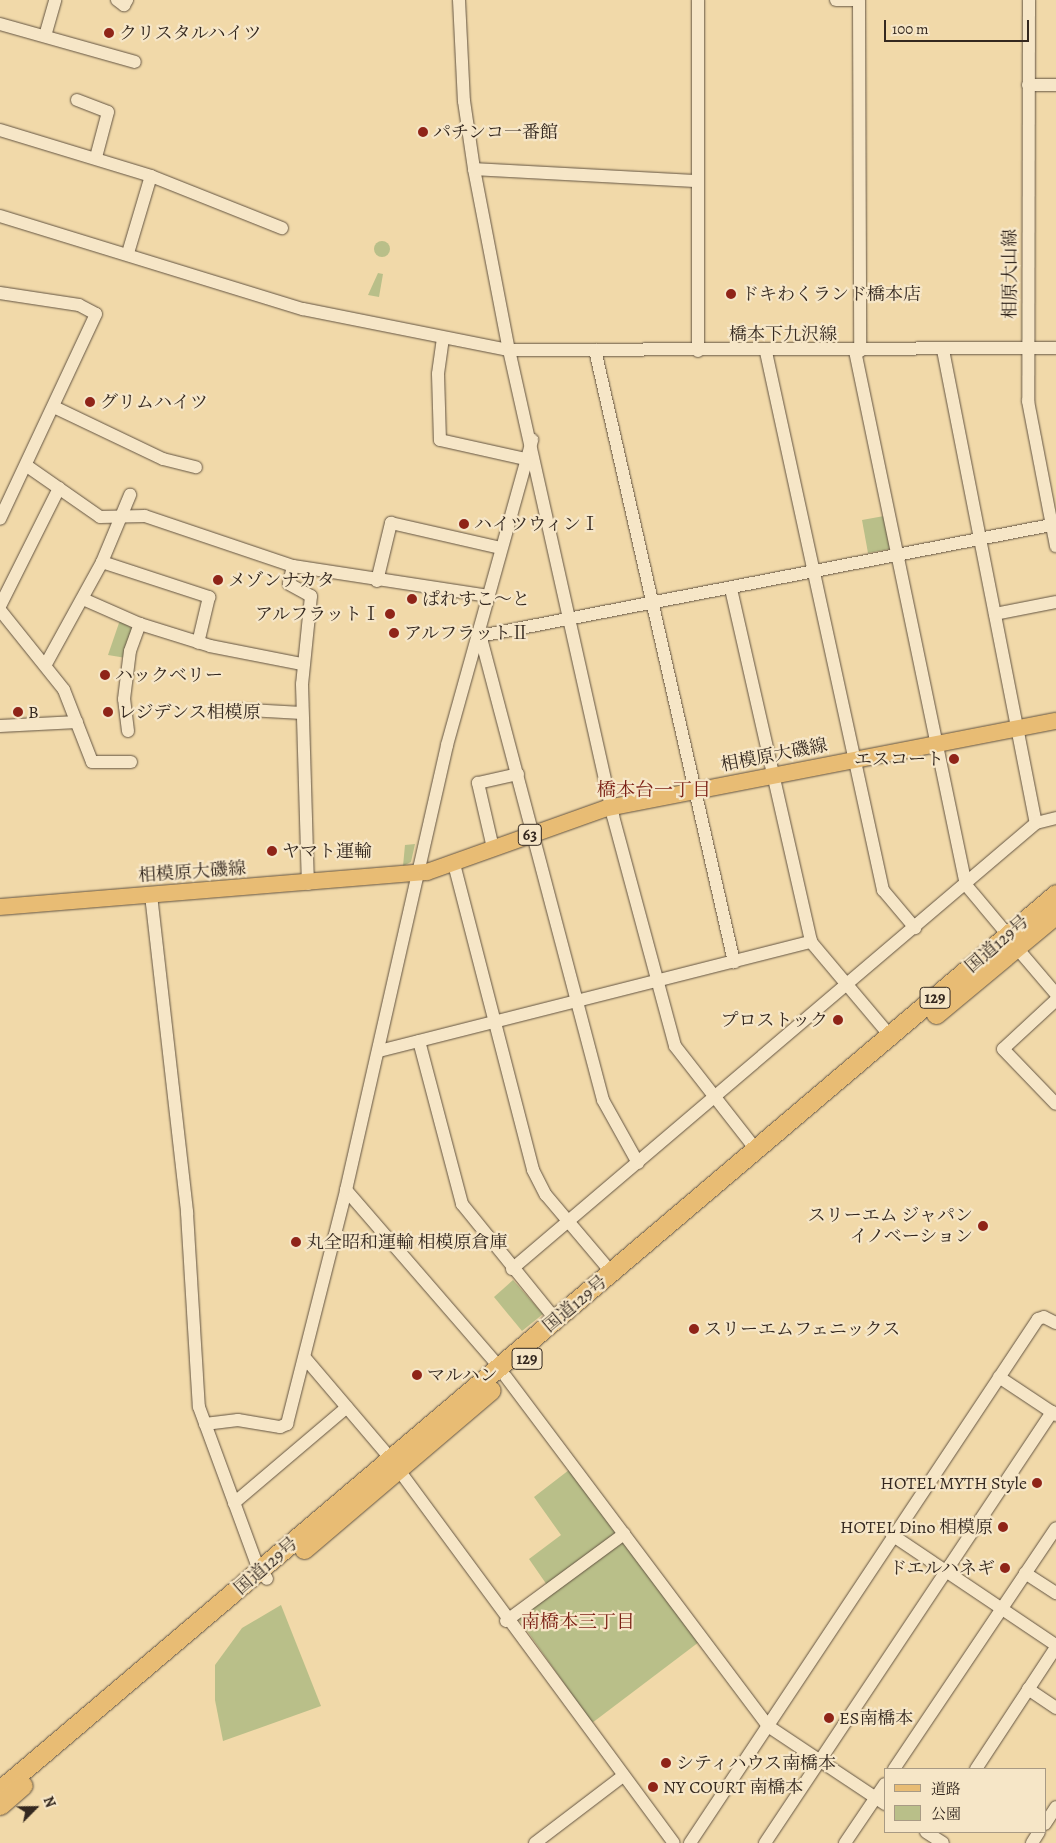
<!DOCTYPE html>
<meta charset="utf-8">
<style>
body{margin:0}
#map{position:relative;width:1056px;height:1843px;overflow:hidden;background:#f1d9a9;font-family:Alegreya,"Noto Serif JP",serif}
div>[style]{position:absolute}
.green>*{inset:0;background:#b9bf89}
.round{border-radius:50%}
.roads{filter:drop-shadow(0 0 1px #635442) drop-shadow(0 0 1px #635442)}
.minor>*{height:12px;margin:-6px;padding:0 6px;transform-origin:6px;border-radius:6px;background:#f6e6c7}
.major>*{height:16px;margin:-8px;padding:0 8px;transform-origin:8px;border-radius:8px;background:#e8bc74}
.highway>*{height:19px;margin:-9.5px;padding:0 9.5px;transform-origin:9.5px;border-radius:9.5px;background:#e8bc74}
.dots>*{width:14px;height:14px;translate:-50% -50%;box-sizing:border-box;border:2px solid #f6e6c7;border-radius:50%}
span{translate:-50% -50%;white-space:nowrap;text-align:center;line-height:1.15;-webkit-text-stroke:4.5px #f6e6c7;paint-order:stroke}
.shield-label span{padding:1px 4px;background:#f6e6c7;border:1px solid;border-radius:4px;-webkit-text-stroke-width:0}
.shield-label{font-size:16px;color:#34281f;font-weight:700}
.poi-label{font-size:18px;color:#34281f}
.left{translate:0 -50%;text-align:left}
.right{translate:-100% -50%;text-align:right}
.street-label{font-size:18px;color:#34281f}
.neighbourhood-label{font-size:19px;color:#7a1f14}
.legend{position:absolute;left:884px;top:1768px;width:162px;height:65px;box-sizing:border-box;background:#f6e6c7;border:1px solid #a89a84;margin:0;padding:6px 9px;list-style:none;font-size:15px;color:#34281f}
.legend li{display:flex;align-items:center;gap:10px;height:25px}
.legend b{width:25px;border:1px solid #a89a84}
.north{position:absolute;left:10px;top:1783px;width:50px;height:50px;-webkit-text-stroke:4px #f6e6c7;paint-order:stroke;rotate:67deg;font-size:14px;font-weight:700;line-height:20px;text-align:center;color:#34281f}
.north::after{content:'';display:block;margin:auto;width:18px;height:22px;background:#34281f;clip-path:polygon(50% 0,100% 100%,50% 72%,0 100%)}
.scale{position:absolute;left:884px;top:20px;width:145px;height:22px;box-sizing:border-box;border:2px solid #34281f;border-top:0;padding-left:6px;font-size:15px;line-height:18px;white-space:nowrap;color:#34281f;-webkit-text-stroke:4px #f6e6c7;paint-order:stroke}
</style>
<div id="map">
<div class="green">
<div class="round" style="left:374px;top:241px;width:16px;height:16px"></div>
<div style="clip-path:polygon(378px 273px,383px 274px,379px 297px,368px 295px)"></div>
<div style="clip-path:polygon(884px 516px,890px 549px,868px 553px,862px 520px)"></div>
<div style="clip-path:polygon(120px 620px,134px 630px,126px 658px,108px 655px)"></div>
<div style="clip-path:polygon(415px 844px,411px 862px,403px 866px,405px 845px)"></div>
<div style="clip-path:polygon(513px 1280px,543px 1314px,522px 1331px,494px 1297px)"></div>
<div style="clip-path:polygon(569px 1470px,617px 1534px,547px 1585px,529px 1559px,561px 1535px,534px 1497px)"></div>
<div style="clip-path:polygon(623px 1542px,699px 1642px,592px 1723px,518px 1618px)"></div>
<div style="clip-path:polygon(281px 1605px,321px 1706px,223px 1741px,215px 1700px,215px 1665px,242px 1628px)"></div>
</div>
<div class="roads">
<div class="minor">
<div style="left:117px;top:0;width:9px;rotate:36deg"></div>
<div style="left:124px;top:5px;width:6px;rotate:-59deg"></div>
<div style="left:459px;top:0;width:101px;rotate:87.2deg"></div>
<div style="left:464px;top:101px;width:69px;rotate:81.6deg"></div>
<div style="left:474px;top:169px;width:184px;rotate:79.1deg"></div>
<div style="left:509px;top:350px;width:477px;rotate:77.4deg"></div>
<div style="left:613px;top:816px;width:238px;rotate:74.9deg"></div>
<div style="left:675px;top:1046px;width:133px;rotate:52deg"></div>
<div style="left:836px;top:0;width:23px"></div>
<div style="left:1029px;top:0;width:401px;rotate:90.1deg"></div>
<div style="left:1028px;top:401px;width:148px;rotate:79.1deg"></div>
<div style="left:859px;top:1px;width:350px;rotate:89.8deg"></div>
<div style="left:0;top:24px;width:140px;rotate:15.7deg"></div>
<div style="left:45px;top:36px;width:37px;rotate:-74deg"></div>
<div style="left:1028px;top:85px;width:28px"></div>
<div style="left:77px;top:100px;width:33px;rotate:21deg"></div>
<div style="left:108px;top:112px;width:47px;rotate:104.9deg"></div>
<div style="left:0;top:130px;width:158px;rotate:16.9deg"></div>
<div style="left:151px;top:176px;width:141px;rotate:21.7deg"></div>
<div style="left:474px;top:169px;width:224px;rotate:3.1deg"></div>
<div style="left:0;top:216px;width:317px;rotate:17.1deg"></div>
<div style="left:303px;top:309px;width:210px;rotate:11.3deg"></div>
<div style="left:509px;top:350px;width:547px;rotate:-0.21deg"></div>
<div style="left:128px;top:253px;width:80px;rotate:-73.4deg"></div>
<div style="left:0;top:293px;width:80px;rotate:8.6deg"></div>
<div style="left:79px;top:305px;width:19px;rotate:28deg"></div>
<div style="left:96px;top:314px;width:226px;rotate:115.1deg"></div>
<div style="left:443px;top:338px;width:36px;rotate:98deg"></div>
<div style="left:438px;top:374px;width:66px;rotate:88.3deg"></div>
<div style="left:440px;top:440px;width:88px;rotate:12.5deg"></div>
<div style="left:595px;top:350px;width:628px;rotate:77.2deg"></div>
<div style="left:943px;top:350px;width:482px;rotate:78.9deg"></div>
<div style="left:698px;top:351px;width:351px;rotate:-90deg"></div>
<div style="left:855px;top:351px;width:545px;rotate:78.26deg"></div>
<div style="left:966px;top:885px;width:65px;rotate:50deg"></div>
<div style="left:766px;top:352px;width:551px;rotate:77.73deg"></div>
<div style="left:883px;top:890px;width:50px;rotate:49.9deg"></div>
<div style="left:54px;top:407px;width:121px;rotate:25.5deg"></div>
<div style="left:163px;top:459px;width:34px;rotate:14deg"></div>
<div style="left:27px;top:466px;width:89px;rotate:34.9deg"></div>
<div style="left:100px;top:517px;width:45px;rotate:-1.3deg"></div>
<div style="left:145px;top:516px;width:156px;rotate:18.7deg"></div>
<div style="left:293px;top:566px;width:198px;rotate:8.7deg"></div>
<div style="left:102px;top:562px;width:113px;rotate:18.1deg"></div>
<div style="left:209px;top:597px;width:47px;rotate:103.4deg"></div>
<div style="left:293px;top:566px;width:18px;rotate:103deg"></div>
<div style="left:289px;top:584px;width:25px;rotate:29deg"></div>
<div style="left:311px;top:596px;width:88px;rotate:95.8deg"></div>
<div style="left:302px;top:684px;width:200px;rotate:88.3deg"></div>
<div style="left:377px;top:581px;width:60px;rotate:-76.4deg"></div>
<div style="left:391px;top:523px;width:113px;rotate:12.8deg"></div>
<div style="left:731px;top:589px;width:362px;rotate:77.2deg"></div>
<div style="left:811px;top:942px;width:124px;rotate:49.9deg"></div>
<div style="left:83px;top:599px;width:62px;rotate:23.7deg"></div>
<div style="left:140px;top:624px;width:73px;rotate:17.4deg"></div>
<div style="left:210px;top:646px;width:94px;rotate:11.1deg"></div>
<div style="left:0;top:606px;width:132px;rotate:-63.4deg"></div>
<div style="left:0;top:610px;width:102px;rotate:51.3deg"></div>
<div style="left:64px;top:690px;width:77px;rotate:68.7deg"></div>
<div style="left:92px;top:762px;width:39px"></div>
<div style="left:995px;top:614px;width:62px;rotate:-11.1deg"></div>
<div style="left:46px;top:664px;width:116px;rotate:-61.2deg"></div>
<div style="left:102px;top:562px;width:73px;rotate:-67.3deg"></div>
<div style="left:231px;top:709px;width:71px;rotate:3.2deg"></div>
<div style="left:0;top:726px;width:77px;rotate:-3deg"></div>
<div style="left:128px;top:731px;width:32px;rotate:-97deg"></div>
<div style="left:124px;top:699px;width:48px;rotate:-82.9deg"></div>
<div style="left:130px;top:651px;width:29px;rotate:-70deg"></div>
<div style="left:493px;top:848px;width:67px;rotate:-103deg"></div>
<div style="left:478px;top:783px;width:41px;rotate:-12.7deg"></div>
<div style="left:454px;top:864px;width:316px;rotate:75.5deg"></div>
<div style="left:533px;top:1170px;width:28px;rotate:63deg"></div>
<div style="left:546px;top:1195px;width:102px;rotate:49.8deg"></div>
<div style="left:151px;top:895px;width:320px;rotate:83.5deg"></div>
<div style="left:187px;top:1213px;width:194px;rotate:86.5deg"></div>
<div style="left:199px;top:1407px;width:165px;rotate:69.8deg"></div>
<div style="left:256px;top:1562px;width:20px;rotate:57deg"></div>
<div style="left:1016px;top:947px;width:62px;rotate:49.6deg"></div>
<div style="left:1056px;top:1000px;width:72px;rotate:137.2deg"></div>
<div style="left:1003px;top:1049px;width:76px;rotate:46.1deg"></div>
<div style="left:419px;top:1041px;width:169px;rotate:75.2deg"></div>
<div style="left:462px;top:1204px;width:149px;rotate:51deg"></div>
<div style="left:379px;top:1051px;width:446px;rotate:-14.2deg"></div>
<div style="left:638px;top:1163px;width:72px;rotate:-119.1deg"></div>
<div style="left:603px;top:1100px;width:480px;rotate:-104.8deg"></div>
<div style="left:480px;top:636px;width:587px;rotate:-11deg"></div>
<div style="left:346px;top:1190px;width:235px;rotate:49.1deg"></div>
<div style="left:512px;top:1269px;width:688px;rotate:-40.4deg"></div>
<div style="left:1036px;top:823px;width:21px;rotate:-14deg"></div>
<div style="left:305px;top:1358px;width:131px;rotate:49.6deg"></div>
<div style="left:390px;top:1458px;width:478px;rotate:53.6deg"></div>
<div style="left:506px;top:1377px;width:436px;rotate:53.1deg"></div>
<div style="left:768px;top:1726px;width:141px;rotate:33.7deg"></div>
<div style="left:999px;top:1377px;width:69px;rotate:33.7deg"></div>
<div style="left:205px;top:1424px;width:33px;rotate:-7deg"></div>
<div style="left:238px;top:1420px;width:43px;rotate:9.5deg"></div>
<div style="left:280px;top:1427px;width:8px;rotate:-23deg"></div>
<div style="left:287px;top:1424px;width:241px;rotate:-75.8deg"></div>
<div style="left:346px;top:1190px;width:456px;rotate:-77.2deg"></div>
<div style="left:447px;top:745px;width:317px;rotate:-74.4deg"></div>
<div style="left:234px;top:1503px;width:148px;rotate:-40.3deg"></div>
<div style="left:892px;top:1535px;width:197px;rotate:33.9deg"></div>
<div style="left:1025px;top:1573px;width:37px;rotate:33deg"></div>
<div style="left:506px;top:1621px;width:147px;rotate:-36.4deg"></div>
<div style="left:1028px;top:1689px;width:34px;rotate:34deg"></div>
<div style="left:894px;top:1769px;width:290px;rotate:-56.1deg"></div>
<div style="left:976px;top:1769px;width:146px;rotate:-56.7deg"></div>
<div style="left:1045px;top:1824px;width:20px;rotate:-57deg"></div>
<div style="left:926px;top:1832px;width:20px;rotate:33deg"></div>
<div style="left:535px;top:1843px;width:111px;rotate:-37.3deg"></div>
<div style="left:690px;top:1843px;width:629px;rotate:-56.41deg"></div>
<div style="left:1038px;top:1319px;width:6px;rotate:-18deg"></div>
<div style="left:1044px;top:1317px;width:13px;rotate:27deg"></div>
<div style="left:765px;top:1843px;width:518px;rotate:-56.34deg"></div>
<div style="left:845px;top:1843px;width:71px;rotate:-55.9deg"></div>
<div style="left:1032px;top:1843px;width:13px;rotate:-58deg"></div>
</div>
<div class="major">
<div style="left:0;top:907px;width:428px;rotate:-4.7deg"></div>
<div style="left:427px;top:872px;width:191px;rotate:-19.6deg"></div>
<div style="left:607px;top:808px;width:457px;rotate:-11deg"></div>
</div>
<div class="highway">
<div style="left:936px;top:1014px;width:156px;rotate:-39.8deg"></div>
<div style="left:304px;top:1549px;width:245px;rotate:-40.4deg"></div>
<div style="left:0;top:1790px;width:1385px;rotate:-40.31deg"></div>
<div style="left:0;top:1805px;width:30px;rotate:-41deg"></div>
</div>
</div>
<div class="dots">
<div style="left:109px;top:33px;background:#8f2418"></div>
<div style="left:423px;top:132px;background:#8f2418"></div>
<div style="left:731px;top:294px;background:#8f2418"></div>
<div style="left:90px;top:402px;background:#8f2418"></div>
<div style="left:464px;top:524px;background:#8f2418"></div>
<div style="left:218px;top:580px;background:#8f2418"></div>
<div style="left:412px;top:599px;background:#8f2418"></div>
<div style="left:390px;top:614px;background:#8f2418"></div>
<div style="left:394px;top:633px;background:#8f2418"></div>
<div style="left:105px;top:675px;background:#8f2418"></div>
<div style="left:18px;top:712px;background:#8f2418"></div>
<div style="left:108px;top:712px;background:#8f2418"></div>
<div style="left:954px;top:759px;background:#8f2418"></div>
<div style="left:272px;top:851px;background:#8f2418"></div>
<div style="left:838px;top:1020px;background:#8f2418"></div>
<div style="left:983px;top:1226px;background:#8f2418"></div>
<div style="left:296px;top:1242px;background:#8f2418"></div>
<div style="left:694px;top:1329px;background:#8f2418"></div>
<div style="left:417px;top:1375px;background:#8f2418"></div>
<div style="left:1037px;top:1483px;background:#8f2418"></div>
<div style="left:1003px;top:1527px;background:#8f2418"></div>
<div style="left:1005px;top:1568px;background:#8f2418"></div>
<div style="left:829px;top:1718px;background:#8f2418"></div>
<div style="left:666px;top:1763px;background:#8f2418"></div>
<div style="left:653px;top:1787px;background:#8f2418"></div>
</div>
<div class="shield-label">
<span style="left:530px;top:835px">63</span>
<span style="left:935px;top:998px">129</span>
<span style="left:527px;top:1359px">129</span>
</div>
<div class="poi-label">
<span class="left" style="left:119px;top:33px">クリスタルハイツ</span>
<span class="left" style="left:433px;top:132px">パチンコ一番館</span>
<span class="left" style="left:741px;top:294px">ドキわくランド橋本店</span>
<span class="left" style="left:100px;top:402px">グリムハイツ</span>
<span class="left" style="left:474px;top:524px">ハイツウィンⅠ</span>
<span class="left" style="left:228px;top:580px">メゾンナカタ</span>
<span class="left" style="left:422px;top:599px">ぱれすこ～と</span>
<span class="right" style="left:380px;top:614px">アルフラットⅠ</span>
<span class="left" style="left:404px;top:633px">アルフラットⅡ</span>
<span class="left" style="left:115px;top:675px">ハックベリー</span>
<span class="left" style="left:28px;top:712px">B</span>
<span class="left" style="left:118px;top:712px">レジデンス相模原</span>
<span class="right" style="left:944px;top:759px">エスコート</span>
<span class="left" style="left:282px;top:851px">ヤマト運輸</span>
<span class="right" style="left:828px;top:1020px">プロストック</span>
<span class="right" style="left:973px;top:1226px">スリーエム ジャパン<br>イノベーション</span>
<span class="left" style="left:306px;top:1242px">丸全昭和運輸 相模原倉庫</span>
<span class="left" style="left:704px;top:1329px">スリーエムフェニックス</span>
<span class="left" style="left:427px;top:1375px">マルハン</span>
<span class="right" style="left:1027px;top:1483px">HOTEL MYTH Style</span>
<span class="right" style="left:993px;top:1527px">HOTEL Dino 相模原</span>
<span class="right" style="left:995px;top:1568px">ドエルハネギ</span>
<span class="left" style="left:839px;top:1718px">ES南橋本</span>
<span class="left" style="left:676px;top:1763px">シティハウス南橋本</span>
<span class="left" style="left:663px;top:1787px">NY COURT 南橋本</span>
</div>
<div class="street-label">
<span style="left:1010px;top:274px;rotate:-90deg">相原大山線</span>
<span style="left:783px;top:334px">橋本下九沢線</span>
<span style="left:774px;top:755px;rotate:-11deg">相模原大磯線</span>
<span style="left:192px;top:872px;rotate:-4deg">相模原大磯線</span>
<span style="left:997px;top:944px;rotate:-41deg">国道129号</span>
<span style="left:575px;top:1304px;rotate:-40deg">国道129号</span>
<span style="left:266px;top:1566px;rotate:-41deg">国道129号</span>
</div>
<div class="neighbourhood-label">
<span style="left:654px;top:791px">橋本台一丁目</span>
<span style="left:578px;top:1623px">南橋本三丁目</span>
</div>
<ul class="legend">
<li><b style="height:6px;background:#e8bc74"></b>道路</li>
<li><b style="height:14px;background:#b9bf89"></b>公園</li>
</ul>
<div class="north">N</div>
<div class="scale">100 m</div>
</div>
